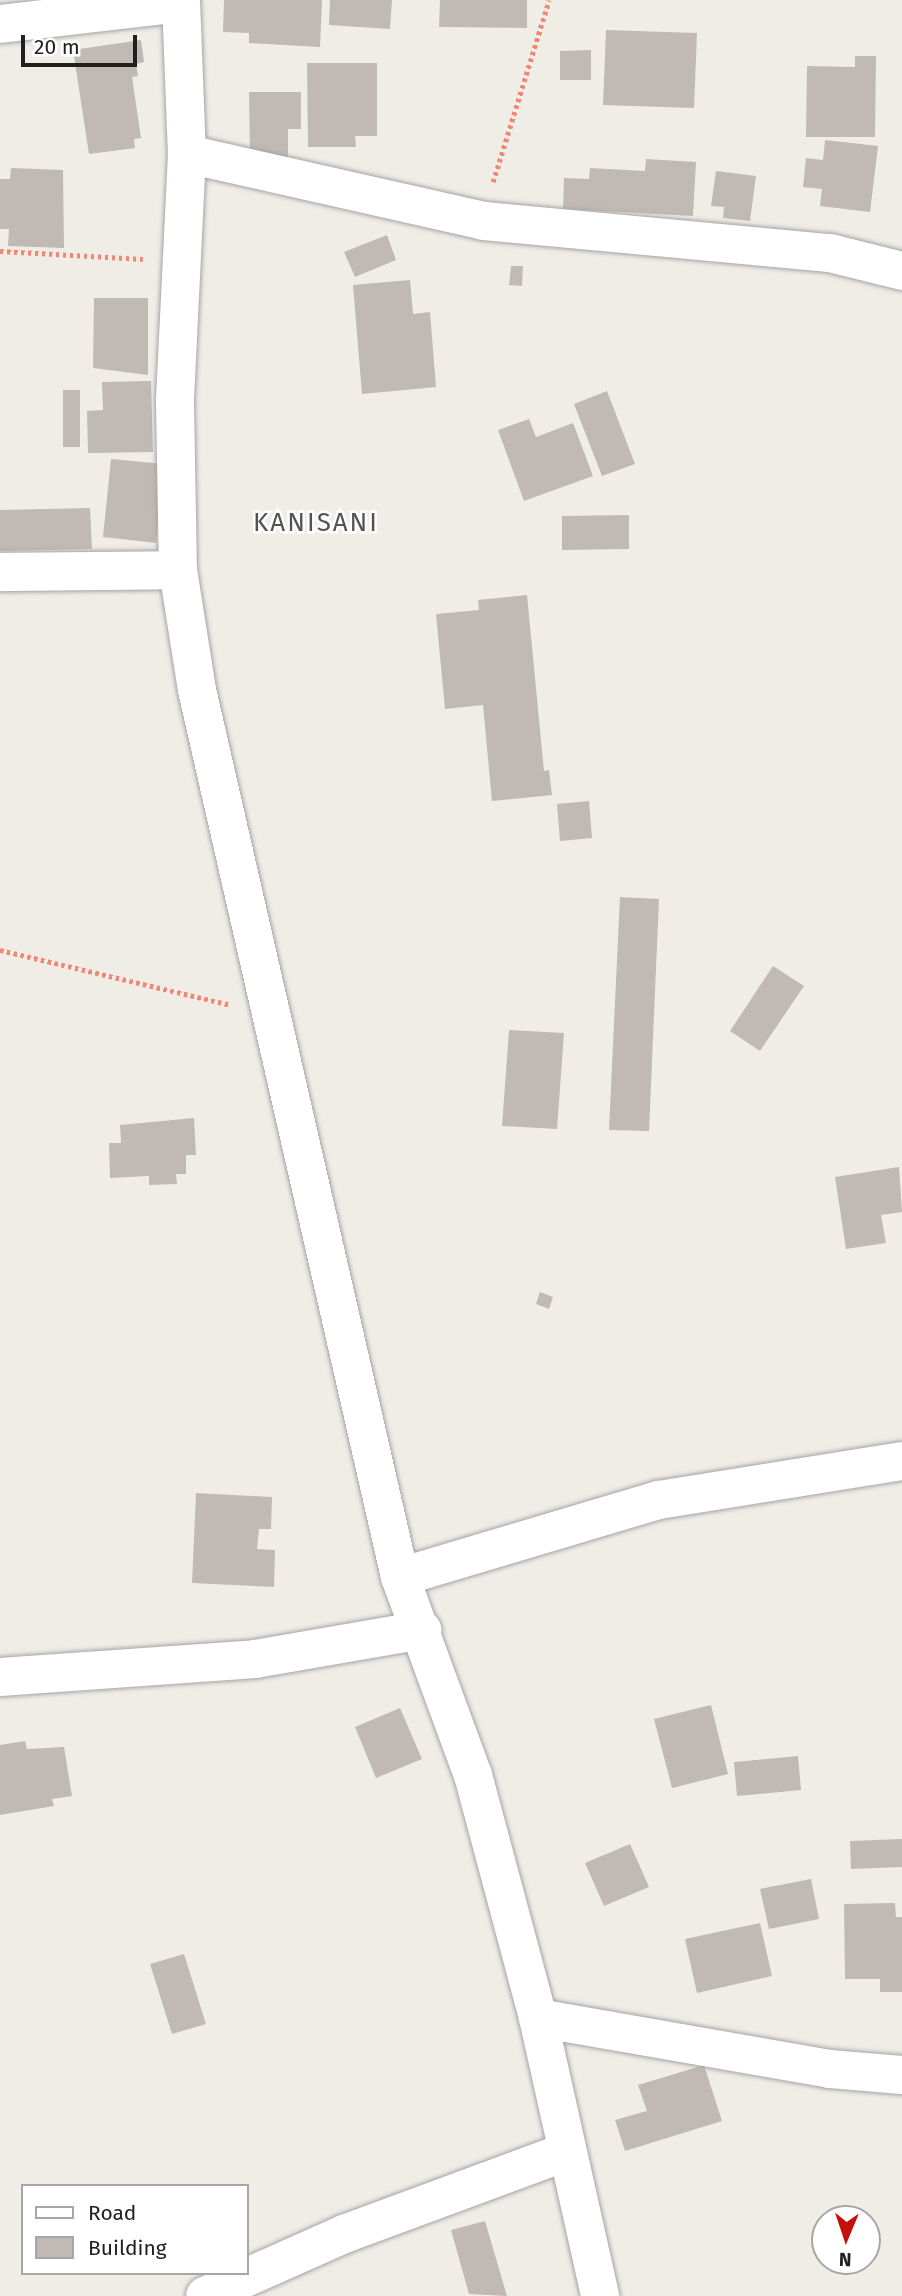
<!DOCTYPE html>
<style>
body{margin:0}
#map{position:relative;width:902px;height:2296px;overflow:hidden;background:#f0ede7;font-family:"Fira Sans",sans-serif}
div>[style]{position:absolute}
.building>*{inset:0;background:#c1b9b3}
.path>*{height:4.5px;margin-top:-2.25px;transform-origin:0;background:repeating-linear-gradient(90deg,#f38574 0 3.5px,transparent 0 7px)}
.roads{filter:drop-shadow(0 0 2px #a4a4a4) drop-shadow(0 0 2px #a4a4a4)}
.minor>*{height:38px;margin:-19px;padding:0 19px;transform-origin:19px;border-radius:19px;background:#fff}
span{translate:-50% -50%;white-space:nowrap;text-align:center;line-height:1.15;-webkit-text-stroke:5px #fff;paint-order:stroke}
.quarter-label{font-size:26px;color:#535353;letter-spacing:2px}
.legend{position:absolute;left:21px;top:2184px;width:228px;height:91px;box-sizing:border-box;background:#fff;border:2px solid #a6a6a6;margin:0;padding:9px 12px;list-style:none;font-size:21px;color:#202020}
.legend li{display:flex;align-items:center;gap:14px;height:35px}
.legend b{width:35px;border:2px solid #a6a6a6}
.north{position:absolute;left:811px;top:2205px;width:70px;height:70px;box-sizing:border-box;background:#fff;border:2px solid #a6a6a6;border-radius:50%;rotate:182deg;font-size:19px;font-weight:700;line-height:28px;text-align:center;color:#202020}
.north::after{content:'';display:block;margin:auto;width:24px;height:32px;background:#c60f0a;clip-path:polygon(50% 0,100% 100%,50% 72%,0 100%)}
.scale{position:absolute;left:21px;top:35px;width:116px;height:32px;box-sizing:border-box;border:4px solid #202020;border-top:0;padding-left:9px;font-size:21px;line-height:24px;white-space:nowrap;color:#202020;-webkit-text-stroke:5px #fff;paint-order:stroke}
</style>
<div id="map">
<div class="building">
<div style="clip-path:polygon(224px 0,322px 0,320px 47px,249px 43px,249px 33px,223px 32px)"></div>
<div style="clip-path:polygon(330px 0,392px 0,390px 29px,329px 25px)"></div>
<div style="clip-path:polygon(440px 0,527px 0,527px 28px,439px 27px)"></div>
<div style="clip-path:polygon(606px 30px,697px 33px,694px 108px,603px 105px)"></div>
<div style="clip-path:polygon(141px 40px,144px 62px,136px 64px,138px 76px,132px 77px,141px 138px,134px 139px,135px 148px,89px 154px,73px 50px)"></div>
<div style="clip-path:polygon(591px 50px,591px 80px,560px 80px,560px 51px)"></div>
<div style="clip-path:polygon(855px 56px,876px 56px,875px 137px,806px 137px,807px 66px,855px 67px)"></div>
<div style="clip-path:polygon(307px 63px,377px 63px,377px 136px,355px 136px,356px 147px,308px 147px)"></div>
<div style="clip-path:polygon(249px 92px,301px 92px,301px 129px,288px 129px,288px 158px,250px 157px)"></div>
<div style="clip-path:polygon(825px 140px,878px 146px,870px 212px,820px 206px,822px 189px,803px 187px,806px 158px,823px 160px)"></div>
<div style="clip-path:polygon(646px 159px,696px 162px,693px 216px,563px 209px,564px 178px,589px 179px,590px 168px,645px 171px)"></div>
<div style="clip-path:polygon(11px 168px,63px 170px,64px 248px,8px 246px,9px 229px,0 229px,0 179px,10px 179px)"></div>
<div style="clip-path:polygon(716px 171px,756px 176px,750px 221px,723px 218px,724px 207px,711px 206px)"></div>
<div style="clip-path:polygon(387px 235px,396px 260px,355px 277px,344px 252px)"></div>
<div style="clip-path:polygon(511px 266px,523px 266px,522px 286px,509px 285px)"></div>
<div style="clip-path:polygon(410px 280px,413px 314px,430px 312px,436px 387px,362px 394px,353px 285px)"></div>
<div style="clip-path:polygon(94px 298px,148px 298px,148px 375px,93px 368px)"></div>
<div style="clip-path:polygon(151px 381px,153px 452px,88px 453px,87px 411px,103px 410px,102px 382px)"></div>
<div style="clip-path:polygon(63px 390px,80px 390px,80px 447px,63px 447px)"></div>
<div style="clip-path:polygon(607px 391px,635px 464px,602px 476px,574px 404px)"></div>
<div style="clip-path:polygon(529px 419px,536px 437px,573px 423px,593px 476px,524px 501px,498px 430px)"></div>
<div style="clip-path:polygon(111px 459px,164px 464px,156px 543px,103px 537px)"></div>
<div style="clip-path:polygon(90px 508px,92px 549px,0 551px,0 510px)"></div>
<div style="clip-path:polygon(629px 515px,629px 549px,562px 550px,562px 516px)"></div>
<div style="clip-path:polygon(527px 595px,544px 771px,549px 770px,552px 795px,492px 801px,483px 705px,445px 709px,436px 614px,479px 610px,478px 600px)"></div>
<div style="clip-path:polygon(589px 801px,592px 838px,560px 841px,557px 804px)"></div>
<div style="clip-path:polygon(620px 897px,659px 899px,649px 1131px,609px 1130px)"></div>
<div style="clip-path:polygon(773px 966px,804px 986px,760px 1051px,730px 1031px)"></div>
<div style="clip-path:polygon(509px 1030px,564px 1033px,557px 1129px,502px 1126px)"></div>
<div style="clip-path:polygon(194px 1118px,196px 1155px,186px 1155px,186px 1174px,176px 1174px,177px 1184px,149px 1185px,149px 1176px,110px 1178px,109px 1143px,121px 1143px,120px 1125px)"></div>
<div style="clip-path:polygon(899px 1167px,902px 1212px,881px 1215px,886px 1243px,846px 1249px,835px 1177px)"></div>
<div style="clip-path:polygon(540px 1292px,553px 1297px,549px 1309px,536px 1304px)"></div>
<div style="clip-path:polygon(196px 1493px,272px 1497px,271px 1529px,259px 1529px,257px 1549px,275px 1550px,274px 1587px,192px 1583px)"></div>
<div style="clip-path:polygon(711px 1705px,728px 1774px,672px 1788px,654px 1719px)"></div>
<div style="clip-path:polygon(400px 1708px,422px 1759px,376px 1778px,355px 1727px)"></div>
<div style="clip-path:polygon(25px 1741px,27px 1749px,64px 1747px,72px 1796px,52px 1799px,54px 1806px,0 1815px,0 1745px)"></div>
<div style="clip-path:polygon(798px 1756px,801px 1790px,737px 1796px,734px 1762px)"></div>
<div style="clip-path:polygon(902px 1839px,902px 1867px,851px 1869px,850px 1841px)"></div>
<div style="clip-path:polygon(630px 1844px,649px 1887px,604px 1906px,585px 1863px)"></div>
<div style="clip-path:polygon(811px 1879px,819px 1919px,769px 1929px,760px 1889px)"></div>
<div style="clip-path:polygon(895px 1903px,896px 1917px,902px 1917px,902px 1992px,880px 1992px,880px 1979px,845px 1979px,844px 1904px)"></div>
<div style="clip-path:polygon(760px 1923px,772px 1976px,697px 1993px,685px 1939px)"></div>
<div style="clip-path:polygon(184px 1954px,206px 2024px,172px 2034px,150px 1964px)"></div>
<div style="clip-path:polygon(704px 2065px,722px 2121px,625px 2151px,615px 2120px,647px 2111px,638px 2085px)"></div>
<div style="clip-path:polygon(485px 2221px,507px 2296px,469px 2294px,451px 2230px)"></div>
</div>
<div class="path">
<div style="left:493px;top:182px;width:190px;rotate:-72.9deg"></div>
<div style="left:0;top:251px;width:143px;rotate:3.2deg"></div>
<div style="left:0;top:950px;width:236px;rotate:13.4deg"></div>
</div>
<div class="roads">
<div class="minor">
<div style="left:181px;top:0;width:154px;rotate:87.8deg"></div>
<div style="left:187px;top:154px;width:248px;rotate:92.8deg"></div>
<div style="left:175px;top:402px;width:168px;rotate:89deg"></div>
<div style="left:178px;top:570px;width:121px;rotate:81deg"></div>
<div style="left:197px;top:690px;width:910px;rotate:77.11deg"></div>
<div style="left:400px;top:1577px;width:211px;rotate:69.8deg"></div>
<div style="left:473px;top:1775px;width:252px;rotate:75deg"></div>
<div style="left:538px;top:2018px;width:285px;rotate:77.4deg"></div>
<div style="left:0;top:24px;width:182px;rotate:-6.6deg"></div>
<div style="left:187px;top:154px;width:304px;rotate:12.7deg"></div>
<div style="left:484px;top:221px;width:347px;rotate:5.3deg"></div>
<div style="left:830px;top:253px;width:74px;rotate:14deg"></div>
<div style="left:0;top:572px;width:178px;rotate:-0.6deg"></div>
<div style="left:400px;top:1577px;width:270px;rotate:-16.6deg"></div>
<div style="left:659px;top:1500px;width:246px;rotate:-9.1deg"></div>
<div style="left:0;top:1677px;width:256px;rotate:-4deg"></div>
<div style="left:255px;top:1659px;width:170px;rotate:-9.8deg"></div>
<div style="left:538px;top:2018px;width:296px;rotate:9.9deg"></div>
<div style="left:830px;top:2069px;width:72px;rotate:4.8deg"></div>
<div style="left:205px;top:2296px;width:152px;rotate:-24deg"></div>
<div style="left:344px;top:2234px;width:237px;rotate:-20.3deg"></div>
</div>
</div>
<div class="quarter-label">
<span style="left:316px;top:523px">KANISANI</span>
</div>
<ul class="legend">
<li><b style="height:9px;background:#fff"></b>Road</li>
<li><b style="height:19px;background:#c1b9b3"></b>Building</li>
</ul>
<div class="north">N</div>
<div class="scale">20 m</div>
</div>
